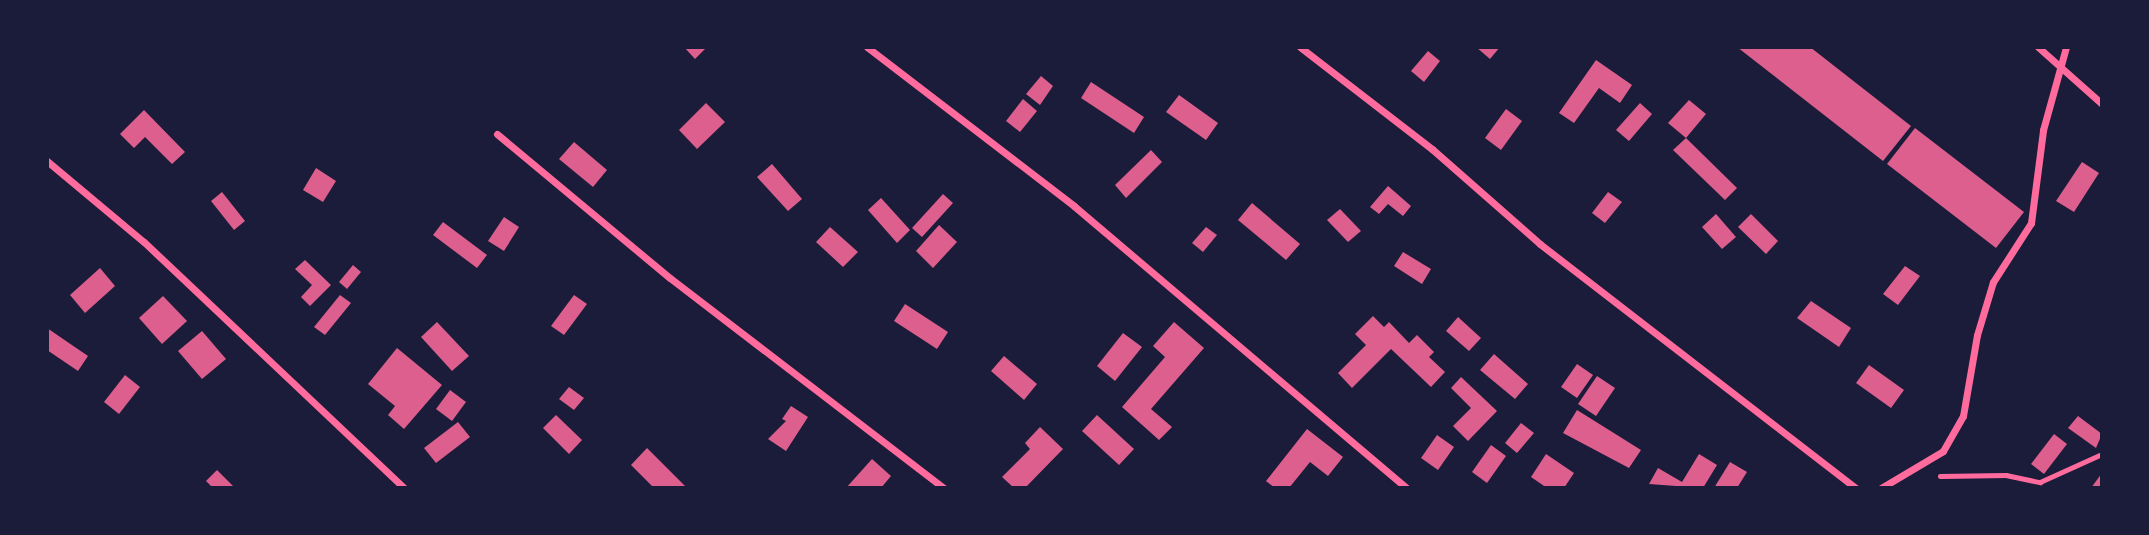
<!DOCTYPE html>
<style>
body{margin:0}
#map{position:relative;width:2149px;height:535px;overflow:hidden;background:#1b1b3a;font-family:Signika,sans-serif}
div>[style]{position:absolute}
.building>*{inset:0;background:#dd5f8e}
.path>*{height:4.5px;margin:-2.25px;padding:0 2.25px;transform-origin:2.25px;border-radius:2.25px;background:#ff6b9d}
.minor>*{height:7px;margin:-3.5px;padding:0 3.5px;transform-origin:3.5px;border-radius:3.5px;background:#ff6b9d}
span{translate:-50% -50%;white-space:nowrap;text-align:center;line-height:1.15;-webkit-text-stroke:5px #1b1b3a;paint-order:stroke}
.frame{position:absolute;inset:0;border:49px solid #1b1b3a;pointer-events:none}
</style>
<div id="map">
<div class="building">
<div style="clip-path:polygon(684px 47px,707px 47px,695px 59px)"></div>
<div style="clip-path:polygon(1476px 47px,1500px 47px,1490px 59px)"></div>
<div style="clip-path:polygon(1737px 47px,1810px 47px,1911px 126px,1883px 161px)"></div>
<div style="clip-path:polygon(1428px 51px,1440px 61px,1424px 82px,1411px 71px)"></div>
<div style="clip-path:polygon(1596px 60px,1632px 85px,1620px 103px,1599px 88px,1574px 123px,1559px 113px)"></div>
<div style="clip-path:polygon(1041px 76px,1053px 86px,1040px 105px,1026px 94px)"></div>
<div style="clip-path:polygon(1091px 82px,1144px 117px,1134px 133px,1081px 98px)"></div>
<div style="clip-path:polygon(1179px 95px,1218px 123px,1206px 140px,1166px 112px)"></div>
<div style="clip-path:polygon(1023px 99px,1037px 111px,1020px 132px,1006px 121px)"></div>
<div style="clip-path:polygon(1689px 100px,1706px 114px,1686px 138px,1668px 123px)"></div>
<div style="clip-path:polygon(706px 103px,725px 122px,697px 149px,679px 130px)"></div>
<div style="clip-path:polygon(1640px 103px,1652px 114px,1629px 141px,1616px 130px)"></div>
<div style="clip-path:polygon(1506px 109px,1522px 121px,1501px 150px,1485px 138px)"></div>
<div style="clip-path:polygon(144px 110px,185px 152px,172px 164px,145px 137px,134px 148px,120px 134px)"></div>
<div style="clip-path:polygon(1915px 128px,2024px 212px,1996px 248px,1887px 164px)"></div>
<div style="clip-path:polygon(1686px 138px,1737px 188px,1725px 200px,1673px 150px)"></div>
<div style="clip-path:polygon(574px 142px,607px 170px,593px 187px,559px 159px)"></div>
<div style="clip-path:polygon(1151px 150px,1162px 162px,1126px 198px,1115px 185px)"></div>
<div style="clip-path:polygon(2082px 162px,2099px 173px,2074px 212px,2056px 201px)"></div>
<div style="clip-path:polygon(772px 164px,802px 199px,788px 211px,757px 177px)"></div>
<div style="clip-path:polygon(316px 168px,336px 181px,323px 202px,303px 190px)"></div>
<div style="clip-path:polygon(1388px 186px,1411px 206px,1403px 216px,1388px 204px,1379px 214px,1370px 207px)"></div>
<div style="clip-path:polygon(222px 192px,245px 221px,234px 230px,211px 201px)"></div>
<div style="clip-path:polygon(1608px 192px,1622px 202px,1605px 223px,1592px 213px)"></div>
<div style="clip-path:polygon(943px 194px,953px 203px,922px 237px,912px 228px)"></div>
<div style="clip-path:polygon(881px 198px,910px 230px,897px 243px,868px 210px)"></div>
<div style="clip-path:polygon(1252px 203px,1300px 244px,1286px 260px,1238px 220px)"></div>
<div style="clip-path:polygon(1340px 209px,1361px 231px,1348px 242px,1327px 220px)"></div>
<div style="clip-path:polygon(1716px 214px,1736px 237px,1722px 249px,1702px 227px)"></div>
<div style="clip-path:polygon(1751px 214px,1778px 241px,1766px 254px,1738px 227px)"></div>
<div style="clip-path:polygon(504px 217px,519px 227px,504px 251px,488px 241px)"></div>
<div style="clip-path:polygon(443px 222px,487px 255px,477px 268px,433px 235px)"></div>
<div style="clip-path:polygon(939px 225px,957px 242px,933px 268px,916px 251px)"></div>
<div style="clip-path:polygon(830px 227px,858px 252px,843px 267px,816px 242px)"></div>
<div style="clip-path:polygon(1206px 227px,1217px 235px,1203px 252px,1192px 243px)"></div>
<div style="clip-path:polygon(1403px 252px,1431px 269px,1422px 284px,1394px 266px)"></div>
<div style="clip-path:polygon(305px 260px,331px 285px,310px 306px,301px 297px,312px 285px,295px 269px)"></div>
<div style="clip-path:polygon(353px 265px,361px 272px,347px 289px,339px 282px)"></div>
<div style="clip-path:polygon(1905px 266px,1920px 276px,1898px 305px,1883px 294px)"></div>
<div style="clip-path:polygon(100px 268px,115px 286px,85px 313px,70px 295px)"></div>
<div style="clip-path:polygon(340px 295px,351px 303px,325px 335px,314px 327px)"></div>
<div style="clip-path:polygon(574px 295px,587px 304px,564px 335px,551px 326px)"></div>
<div style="clip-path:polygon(163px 296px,187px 321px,162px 344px,139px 318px)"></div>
<div style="clip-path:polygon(1811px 301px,1851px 328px,1839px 347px,1797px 318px)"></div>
<div style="clip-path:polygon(905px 304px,948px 332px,937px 349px,894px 321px)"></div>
<div style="clip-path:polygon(1373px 316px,1384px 327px,1389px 322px,1409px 343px,1417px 335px,1434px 352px,1429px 357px,1445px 372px,1431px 387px,1391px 349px,1352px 388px,1338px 373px,1366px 345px,1355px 334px)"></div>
<div style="clip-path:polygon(1458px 317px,1481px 338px,1469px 351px,1446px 331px)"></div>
<div style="clip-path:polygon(437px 322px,469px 356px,452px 371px,421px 337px)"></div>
<div style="clip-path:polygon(1174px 322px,1204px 348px,1151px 409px,1172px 427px,1159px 440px,1122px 407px,1165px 357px,1153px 346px)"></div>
<div style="clip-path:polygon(47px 328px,88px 356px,78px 371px,47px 350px)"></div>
<div style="clip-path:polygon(202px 331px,226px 359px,202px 379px,178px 351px)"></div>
<div style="clip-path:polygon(1123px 333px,1142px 347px,1115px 381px,1097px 366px)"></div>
<div style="clip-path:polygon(397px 348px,442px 385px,404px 429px,388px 415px,395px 406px,368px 384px)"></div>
<div style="clip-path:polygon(1494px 354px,1528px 384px,1515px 399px,1480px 370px)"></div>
<div style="clip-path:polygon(1004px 356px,1037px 384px,1024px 400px,991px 371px)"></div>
<div style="clip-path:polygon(1577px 364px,1593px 375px,1577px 398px,1561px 387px)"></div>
<div style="clip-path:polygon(1869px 365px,1904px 390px,1891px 408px,1856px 383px)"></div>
<div style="clip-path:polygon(125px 375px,140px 387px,119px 414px,104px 402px)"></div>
<div style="clip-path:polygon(1597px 376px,1615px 388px,1596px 416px,1578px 404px)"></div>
<div style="clip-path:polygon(1461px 377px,1497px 411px,1468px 441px,1453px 426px,1471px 408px,1451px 388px)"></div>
<div style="clip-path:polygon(569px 387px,584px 398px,574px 410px,559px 399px)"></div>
<div style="clip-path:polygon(450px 390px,466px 402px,452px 421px,436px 409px)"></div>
<div style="clip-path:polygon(791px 406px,808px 417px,786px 451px,768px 439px,786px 421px,782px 419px)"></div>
<div style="clip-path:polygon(1577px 410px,1641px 450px,1629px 468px,1563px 433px)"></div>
<div style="clip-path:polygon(556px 415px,582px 440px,569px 454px,543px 428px)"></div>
<div style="clip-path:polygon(1097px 415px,1134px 449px,1119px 465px,1082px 431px)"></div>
<div style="clip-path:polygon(2078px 416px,2102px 434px,2096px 448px,2068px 428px)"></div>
<div style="clip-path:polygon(458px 422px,470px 437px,436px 463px,424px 448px)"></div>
<div style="clip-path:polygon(1521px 423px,1534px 433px,1517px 453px,1505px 443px)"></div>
<div style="clip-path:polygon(1040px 427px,1063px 449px,1025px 488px,1014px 488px,1002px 477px,1030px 449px,1025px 443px)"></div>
<div style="clip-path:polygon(1307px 429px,1343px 457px,1328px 476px,1310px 462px,1289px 488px,1275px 488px,1266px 481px)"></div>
<div style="clip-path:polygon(2054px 434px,2067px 444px,2044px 474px,2031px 464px)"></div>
<div style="clip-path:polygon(1437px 435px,1454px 447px,1438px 470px,1421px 458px)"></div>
<div style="clip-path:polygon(1491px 445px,1506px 456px,1487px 483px,1472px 472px)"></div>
<div style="clip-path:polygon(647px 448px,687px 488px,654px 488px,631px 465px)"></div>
<div style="clip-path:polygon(1546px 454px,1574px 473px,1564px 488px,1547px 488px,1531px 477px)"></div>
<div style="clip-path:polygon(1699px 454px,1717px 465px,1703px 488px,1649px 484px,1658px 468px,1682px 482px)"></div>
<div style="clip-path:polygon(872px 459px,891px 476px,881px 488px,846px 488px)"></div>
<div style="clip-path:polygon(1730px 462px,1747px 472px,1737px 488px,1714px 488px)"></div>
<div style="clip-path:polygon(217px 470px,233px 486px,231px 488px,213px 488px,206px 481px)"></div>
<div style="clip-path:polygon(2102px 473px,2102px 488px,2091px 488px)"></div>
</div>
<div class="path">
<div style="left:1940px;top:476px;width:66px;rotate:-0.9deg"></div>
<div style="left:2006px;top:475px;width:35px;rotate:12deg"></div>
<div style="left:2040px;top:482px;width:68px;rotate:-24.3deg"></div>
</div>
<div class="minor">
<div style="left:867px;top:47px;width:261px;rotate:37.5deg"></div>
<div style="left:1074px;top:206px;width:436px;rotate:40.3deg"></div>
<div style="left:1300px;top:47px;width:167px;rotate:37.7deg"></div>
<div style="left:1432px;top:149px;width:144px;rotate:41.3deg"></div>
<div style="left:1540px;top:244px;width:399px;rotate:37.7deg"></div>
<div style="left:2038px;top:47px;width:86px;rotate:41.7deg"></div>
<div style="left:497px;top:134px;width:225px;rotate:39.8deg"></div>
<div style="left:670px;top:278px;width:345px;rotate:37.5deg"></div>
<div style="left:47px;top:161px;width:126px;rotate:39.9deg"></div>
<div style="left:144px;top:242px;width:358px;rotate:43.4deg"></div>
<div style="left:1881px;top:488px;width:72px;rotate:-30.8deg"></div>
<div style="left:1943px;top:451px;width:40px;rotate:-60.3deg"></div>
<div style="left:1963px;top:416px;width:82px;rotate:-80.2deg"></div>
<div style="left:1977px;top:335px;width:55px;rotate:-73.2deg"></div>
<div style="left:1993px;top:282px;width:70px;rotate:-57.2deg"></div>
<div style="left:2031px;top:223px;width:94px;rotate:-82.6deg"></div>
<div style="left:2043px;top:130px;width:86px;rotate:-74.5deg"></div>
</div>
<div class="frame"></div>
</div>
